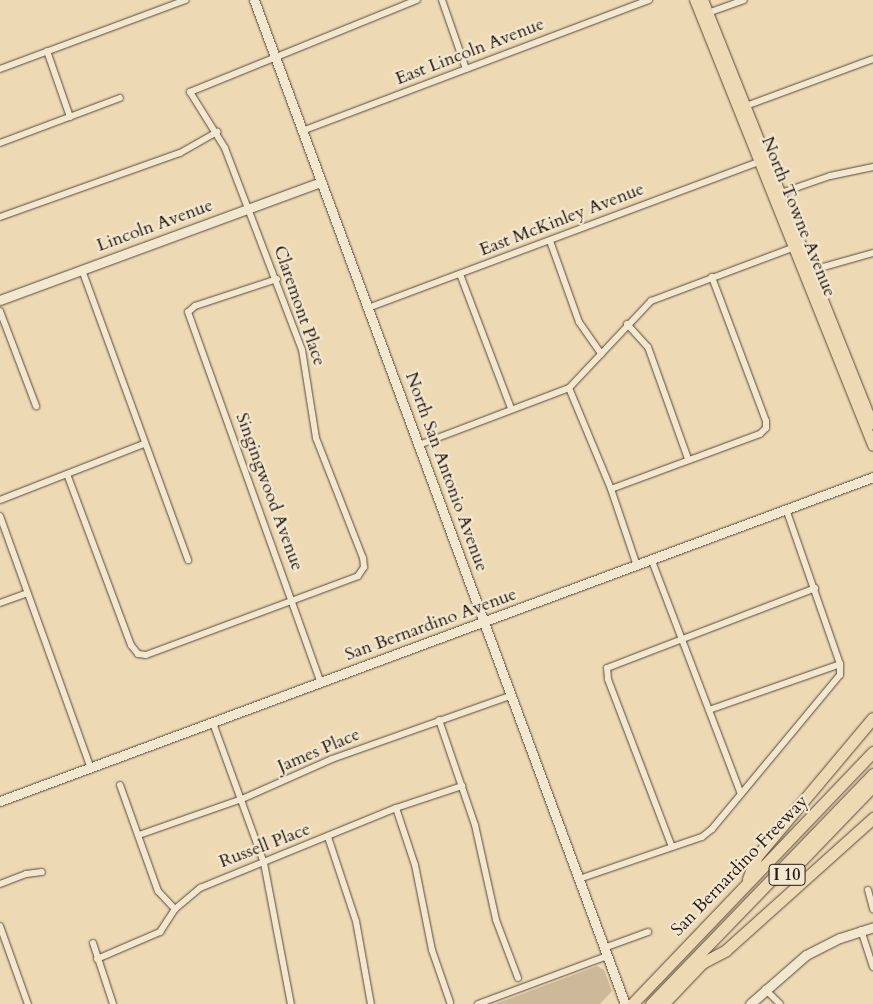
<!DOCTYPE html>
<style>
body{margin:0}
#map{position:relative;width:873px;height:1004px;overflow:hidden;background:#eddab5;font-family:Cardo,serif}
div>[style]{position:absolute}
.green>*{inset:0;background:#cbb999}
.roads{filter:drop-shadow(0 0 1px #58483a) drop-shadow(0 0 1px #58483a)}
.street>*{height:6px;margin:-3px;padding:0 3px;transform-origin:3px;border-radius:3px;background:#f3e7cf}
.secondary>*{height:9px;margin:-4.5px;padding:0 4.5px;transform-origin:4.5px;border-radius:4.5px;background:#f3e7cf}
.primary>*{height:10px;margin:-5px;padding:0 5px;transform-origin:5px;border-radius:5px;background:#eddab5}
.highway>*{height:11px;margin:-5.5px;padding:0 5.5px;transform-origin:5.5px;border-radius:5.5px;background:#eddab5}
span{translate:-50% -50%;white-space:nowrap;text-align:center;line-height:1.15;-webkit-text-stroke:4.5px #f3e7cf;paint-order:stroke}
.shield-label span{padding:1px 4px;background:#f3e7cf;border:1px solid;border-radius:4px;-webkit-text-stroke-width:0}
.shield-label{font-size:16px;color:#261711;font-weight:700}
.street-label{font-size:18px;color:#261711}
</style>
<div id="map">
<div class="green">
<div style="clip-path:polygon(597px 966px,604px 970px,612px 991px,600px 1004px,495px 1004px)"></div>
</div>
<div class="roads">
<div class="street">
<div style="left:442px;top:0;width:73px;rotate:70.8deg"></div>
<div style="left:705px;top:14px;width:41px;rotate:-19.7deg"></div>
<div style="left:47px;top:51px;width:70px;rotate:70.8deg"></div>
<div style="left:0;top:69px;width:198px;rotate:-20.4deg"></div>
<div style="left:746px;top:106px;width:135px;rotate:-20.3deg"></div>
<div style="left:302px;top:131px;width:371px;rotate:-20.7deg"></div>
<div style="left:0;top:143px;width:128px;rotate:-20.6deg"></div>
<div style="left:778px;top:194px;width:55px;rotate:-19.1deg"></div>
<div style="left:830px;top:176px;width:44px;rotate:-11.8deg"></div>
<div style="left:0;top:217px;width:191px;rotate:-19.6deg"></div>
<div style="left:180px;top:153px;width:43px;rotate:-29.6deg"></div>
<div style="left:550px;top:241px;width:86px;rotate:70.3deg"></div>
<div style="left:579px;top:322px;width:39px;rotate:55deg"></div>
<div style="left:82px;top:270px;width:309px;rotate:69.9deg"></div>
<div style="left:809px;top:271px;width:66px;rotate:-15.7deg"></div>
<div style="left:460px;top:274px;width:143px;rotate:69.2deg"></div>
<div style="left:277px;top:279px;width:86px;rotate:161.8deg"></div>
<div style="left:195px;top:306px;width:9px;rotate:139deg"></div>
<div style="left:188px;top:312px;width:395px;rotate:70.3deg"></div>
<div style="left:368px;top:308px;width:420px;rotate:-20.5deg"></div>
<div style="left:0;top:311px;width:102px;rotate:69.2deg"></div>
<div style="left:627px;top:324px;width:31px;rotate:48deg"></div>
<div style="left:648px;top:347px;width:119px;rotate:70.3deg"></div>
<div style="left:569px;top:388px;width:109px;rotate:67.4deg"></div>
<div style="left:611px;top:489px;width:81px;rotate:71.3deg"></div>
<div style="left:419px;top:445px;width:160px;rotate:-20.8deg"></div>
<div style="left:569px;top:388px;width:120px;rotate:-46.7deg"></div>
<div style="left:651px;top:301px;width:156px;rotate:-20.6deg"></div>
<div style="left:67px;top:474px;width:183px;rotate:69.5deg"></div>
<div style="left:131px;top:645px;width:11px;rotate:52deg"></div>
<div style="left:138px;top:654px;width:8px;rotate:7deg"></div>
<div style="left:146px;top:655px;width:226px;rotate:-20.4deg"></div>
<div style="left:358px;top:576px;width:11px;rotate:-56deg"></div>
<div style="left:364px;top:567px;width:9px;rotate:-96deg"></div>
<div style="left:363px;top:558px;width:129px;rotate:-111.4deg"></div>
<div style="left:316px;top:438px;width:89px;rotate:-99deg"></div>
<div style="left:302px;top:350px;width:216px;rotate:-110.9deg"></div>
<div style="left:225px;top:148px;width:66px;rotate:-122deg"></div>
<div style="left:190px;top:92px;width:245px;rotate:-22.1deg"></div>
<div style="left:611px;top:489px;width:159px;rotate:-20.3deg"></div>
<div style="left:760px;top:434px;width:8px;rotate:-45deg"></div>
<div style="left:766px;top:428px;width:7px;rotate:-90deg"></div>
<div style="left:766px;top:421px;width:154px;rotate:-110.6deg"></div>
<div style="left:0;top:500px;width:155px;rotate:-21.3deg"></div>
<div style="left:0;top:516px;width:269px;rotate:70.2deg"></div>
<div style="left:652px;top:561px;width:249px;rotate:69.1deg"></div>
<div style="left:0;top:603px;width:29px;rotate:-20deg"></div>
<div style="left:709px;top:710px;width:139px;rotate:-19.3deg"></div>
<div style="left:439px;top:720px;width:111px;rotate:71.1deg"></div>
<div style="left:475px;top:825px;width:97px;rotate:77.5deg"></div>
<div style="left:496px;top:920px;width:62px;rotate:69.2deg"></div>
<div style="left:213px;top:723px;width:149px;rotate:70deg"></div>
<div style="left:264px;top:863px;width:144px;rotate:79.2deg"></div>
<div style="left:120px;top:785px;width:113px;rotate:70.3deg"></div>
<div style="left:158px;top:891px;width:25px;rotate:47deg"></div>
<div style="left:396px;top:808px;width:60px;rotate:71.6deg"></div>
<div style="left:415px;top:865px;width:87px;rotate:78.7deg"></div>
<div style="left:432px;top:950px;width:55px;rotate:70.9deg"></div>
<div style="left:139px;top:835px;width:109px;rotate:-19.3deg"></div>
<div style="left:242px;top:799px;width:98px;rotate:-24deg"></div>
<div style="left:332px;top:759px;width:189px;rotate:-19.5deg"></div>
<div style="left:328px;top:837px;width:89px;rotate:71.6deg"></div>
<div style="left:356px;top:921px;width:84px;rotate:79.8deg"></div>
<div style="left:672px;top:847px;width:180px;rotate:-110.9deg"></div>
<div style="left:608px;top:679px;width:11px;rotate:-95deg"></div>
<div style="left:607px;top:668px;width:223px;rotate:-21deg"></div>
<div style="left:579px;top:879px;width:130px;rotate:-18.9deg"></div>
<div style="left:702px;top:837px;width:13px;rotate:-39deg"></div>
<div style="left:712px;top:829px;width:200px;rotate:-50.3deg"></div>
<div style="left:840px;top:675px;width:11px;rotate:-90deg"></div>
<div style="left:840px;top:664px;width:164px;rotate:-109.2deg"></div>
<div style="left:0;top:884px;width:28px;rotate:-21deg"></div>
<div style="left:26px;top:874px;width:16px;rotate:-7deg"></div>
<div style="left:868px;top:890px;width:20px;rotate:75deg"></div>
<div style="left:0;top:926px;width:83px;rotate:70.3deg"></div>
<div style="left:861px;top:930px;width:39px;rotate:72deg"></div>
<div style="left:93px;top:943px;width:64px;rotate:71.8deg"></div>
<div style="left:604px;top:948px;width:47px;rotate:-20deg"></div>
<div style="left:97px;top:959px;width:69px;rotate:-23.2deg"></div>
<div style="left:160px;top:932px;width:27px;rotate:-57deg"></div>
<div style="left:175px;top:909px;width:33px;rotate:-40deg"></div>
<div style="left:200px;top:888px;width:212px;rotate:-22.2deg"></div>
<div style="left:396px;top:808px;width:70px;rotate:-18.4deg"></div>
<div style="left:765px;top:989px;width:21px;rotate:45deg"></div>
<div style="left:478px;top:1004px;width:138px;rotate:-20.4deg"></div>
</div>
<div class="secondary">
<div style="left:254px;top:0;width:1070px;rotate:69.72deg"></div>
<div style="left:0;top:300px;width:342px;rotate:-20.2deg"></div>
<div style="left:0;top:801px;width:931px;rotate:-20.36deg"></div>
<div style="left:750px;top:1004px;width:74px;rotate:-41.2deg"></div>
<div style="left:806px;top:955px;width:38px;rotate:-27deg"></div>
<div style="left:840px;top:938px;width:35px;rotate:-18deg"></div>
</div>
<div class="primary">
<div style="left:695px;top:0;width:480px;rotate:68.2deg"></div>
<div style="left:703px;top:0;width:457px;rotate:68.2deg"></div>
</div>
<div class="highway">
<div style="left:796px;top:866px;width:111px;rotate:-46.1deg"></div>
<div style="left:748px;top:879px;width:25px;rotate:-69deg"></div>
<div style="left:757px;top:856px;width:180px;rotate:-50deg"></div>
<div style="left:702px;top:963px;width:27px;rotate:-28deg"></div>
<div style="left:726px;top:950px;width:198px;rotate:-41.9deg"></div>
<div style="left:632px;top:1004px;width:349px;rotate:-46.3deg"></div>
<div style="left:651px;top:1004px;width:320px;rotate:-46deg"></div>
<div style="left:663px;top:1004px;width:58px;rotate:-46.4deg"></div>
</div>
</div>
<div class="shield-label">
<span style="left:787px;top:875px">I 10</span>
</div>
<div class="street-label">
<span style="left:470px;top:52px;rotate:-21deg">East Lincoln Avenue</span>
<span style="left:798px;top:217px;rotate:68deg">North Towne Avenue</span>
<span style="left:562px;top:220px;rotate:-21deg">East McKinley Avenue</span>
<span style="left:155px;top:226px;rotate:-20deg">Lincoln Avenue</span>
<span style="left:299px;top:306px;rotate:71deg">Claremont Place</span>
<span style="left:446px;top:472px;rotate:70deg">North San Antonio Avenue</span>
<span style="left:269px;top:492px;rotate:70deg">Singingwood Avenue</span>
<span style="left:431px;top:625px;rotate:-20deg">San Bernardino Avenue</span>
<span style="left:319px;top:751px;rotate:-23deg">James Place</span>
<span style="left:265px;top:846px;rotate:-21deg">Russell Place</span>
<span style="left:740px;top:866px;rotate:-46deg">San Bernardino Freeway</span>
</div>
</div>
